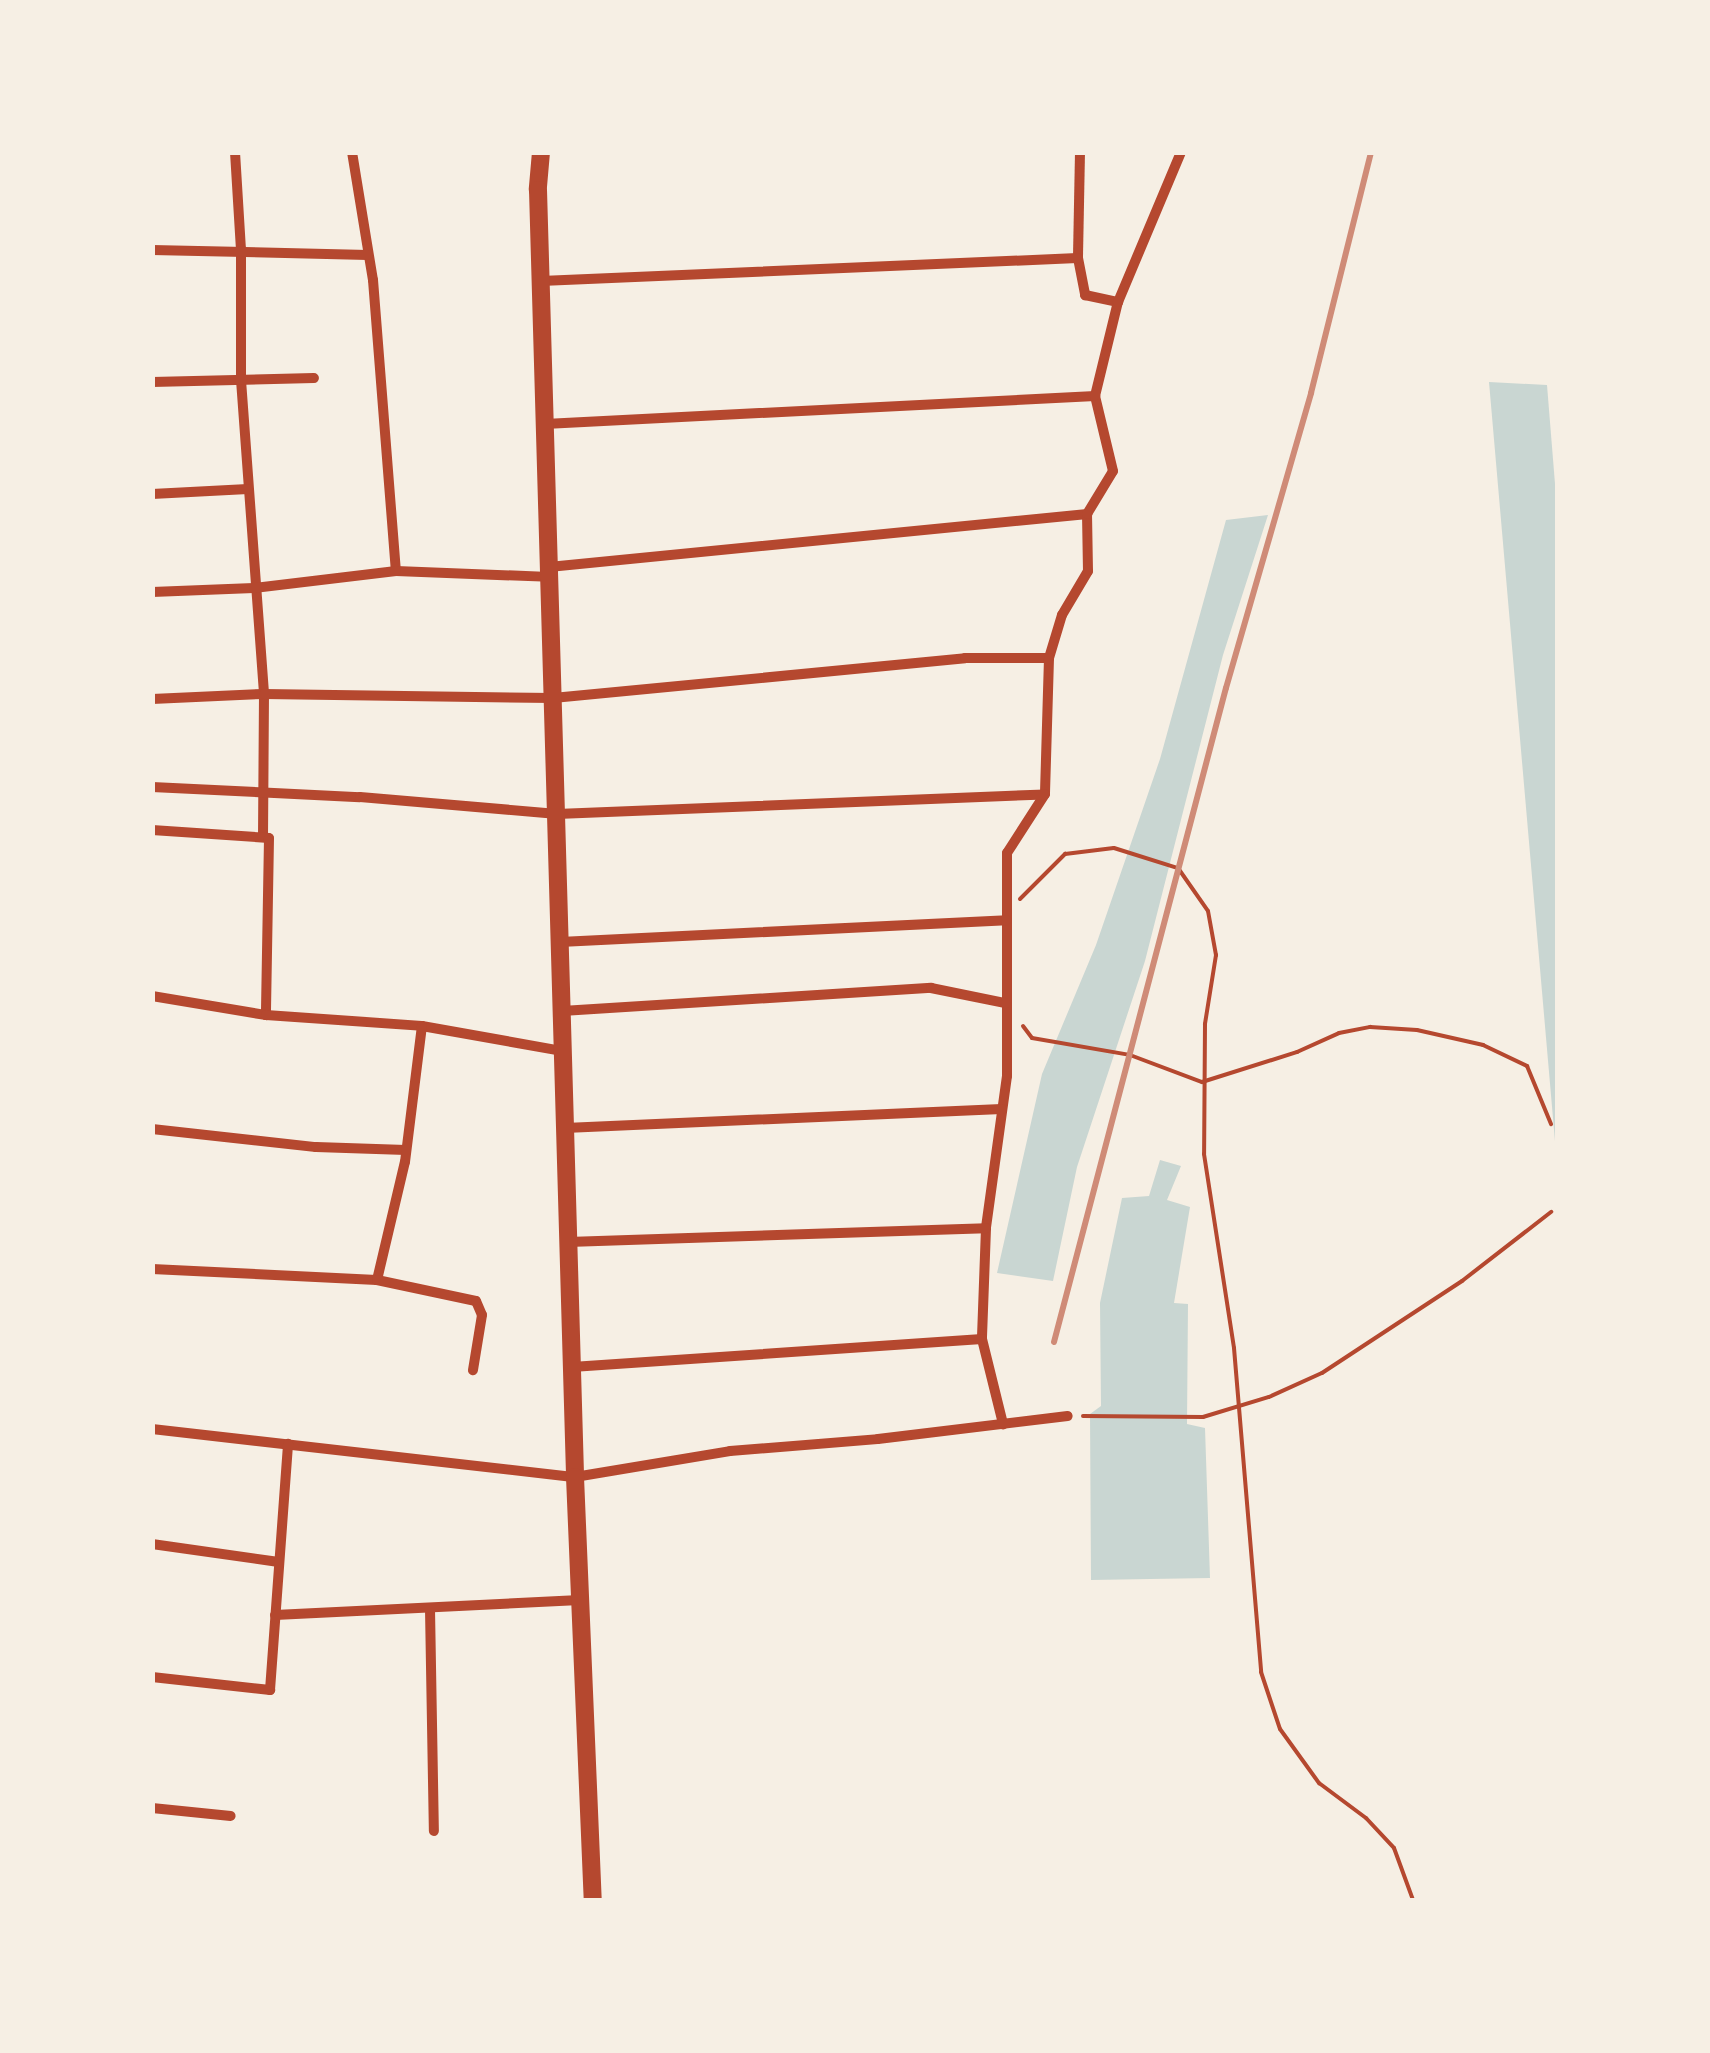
<!DOCTYPE html>
<style>
body{margin:0}
#map{position:relative;width:1710px;height:2053px;overflow:hidden;background:#f6efe4;font-family:"Noto Sans",sans-serif}
div>[style]{position:absolute}
.water>*{inset:0;background:#c9d6d2}
.path>*{height:4px;margin:-2px;padding:0 2px;transform-origin:2px;border-radius:2px;background:#b5482f}
.minor>*{height:10px;margin:-5px;padding:0 5px;transform-origin:5px;border-radius:5px;background:#b5482f}
.secondary>*{height:18px;margin:-9px;padding:0 9px;transform-origin:9px;border-radius:9px;background:#b5482f}
.rail>*{height:6px;margin:-3px;padding:0 3px;transform-origin:3px;border-radius:3px;background:#cf8b77}
span{translate:-50% -50%;white-space:nowrap;text-align:center;line-height:1.15;-webkit-text-stroke:10px #f6efe4;paint-order:stroke}
.frame{position:absolute;inset:0;border:155px solid #f6efe4;pointer-events:none}
</style>
<div id="map">
<div class="water">
<div style="clip-path:polygon(1489px 382px,1547px 385px,1558px 521px,1557px 1164px)"></div>
<div style="clip-path:polygon(1268px 515px,1223px 655px,1145px 961px,1077px 1167px,1053px 1281px,997px 1273px,1042px 1074px,1096px 945px,1160px 759px,1226px 520px)"></div>
<div style="clip-path:polygon(1160px 1160px,1181px 1166px,1167px 1200px,1190px 1207px,1174px 1303px,1188px 1304px,1187px 1424px,1205px 1428px,1210px 1578px,1091px 1580px,1090px 1414px,1101px 1406px,1100px 1303px,1122px 1198px,1149px 1196px)"></div>
</div>
<div class="path">
<div style="left:1020px;top:899px;width:64px;rotate:-45deg"></div>
<div style="left:1065px;top:854px;width:49px;rotate:-7deg"></div>
<div style="left:1114px;top:848px;width:67px;rotate:17.4deg"></div>
<div style="left:1178px;top:868px;width:52px;rotate:55.1deg"></div>
<div style="left:1208px;top:911px;width:45px;rotate:79.7deg"></div>
<div style="left:1216px;top:955px;width:70px;rotate:99.1deg"></div>
<div style="left:1205px;top:1024px;width:130px;rotate:90.4deg"></div>
<div style="left:1204px;top:1154px;width:196px;rotate:81.2deg"></div>
<div style="left:1234px;top:1348px;width:325px;rotate:85.2deg"></div>
<div style="left:1261px;top:1672px;width:60px;rotate:71.6deg"></div>
<div style="left:1280px;top:1729px;width:67px;rotate:54.2deg"></div>
<div style="left:1319px;top:1783px;width:59px;rotate:36.7deg"></div>
<div style="left:1366px;top:1818px;width:41px;rotate:47deg"></div>
<div style="left:1394px;top:1848px;width:55px;rotate:69.9deg"></div>
<div style="left:1023px;top:1026px;width:15px;rotate:53deg"></div>
<div style="left:1032px;top:1038px;width:99px;rotate:9.8deg"></div>
<div style="left:1130px;top:1055px;width:77px;rotate:20.6deg"></div>
<div style="left:1202px;top:1082px;width:100px;rotate:-17.5deg"></div>
<div style="left:1297px;top:1052px;width:46px;rotate:-24.3deg"></div>
<div style="left:1339px;top:1033px;width:32px;rotate:-11deg"></div>
<div style="left:1370px;top:1027px;width:47px;rotate:3.7deg"></div>
<div style="left:1417px;top:1030px;width:68px;rotate:12.8deg"></div>
<div style="left:1483px;top:1045px;width:49px;rotate:25.5deg"></div>
<div style="left:1527px;top:1066px;width:63px;rotate:67.5deg"></div>
<div style="left:1083px;top:1416px;width:120px;rotate:0.5deg"></div>
<div style="left:1203px;top:1417px;width:69px;rotate:-16.9deg"></div>
<div style="left:1269px;top:1397px;width:58px;rotate:-24.4deg"></div>
<div style="left:1322px;top:1373px;width:168px;rotate:-33.3deg"></div>
<div style="left:1462px;top:1281px;width:113px;rotate:-37.8deg"></div>
</div>
<div class="minor">
<div style="left:235px;top:152px;width:97px;rotate:86.5deg"></div>
<div style="left:241px;top:249px;width:131px;rotate:90deg"></div>
<div style="left:241px;top:380px;width:315px;rotate:85.8deg"></div>
<div style="left:264px;top:694px;width:141px;rotate:90.4deg"></div>
<div style="left:352px;top:152px;width:130px;rotate:80.7deg"></div>
<div style="left:373px;top:280px;width:292px;rotate:85.5deg"></div>
<div style="left:396px;top:571px;width:153px;rotate:2.2deg"></div>
<div style="left:1080px;top:152px;width:106px;rotate:91.1deg"></div>
<div style="left:1078px;top:258px;width:38px;rotate:79deg"></div>
<div style="left:1085px;top:295px;width:34px;rotate:12deg"></div>
<div style="left:152px;top:250px;width:216px;rotate:1.3deg"></div>
<div style="left:541px;top:281px;width:537px;rotate:-2.45deg"></div>
<div style="left:152px;top:382px;width:162px;rotate:-1.4deg"></div>
<div style="left:545px;top:424px;width:551px;rotate:-2.91deg"></div>
<div style="left:152px;top:494px;width:96px;rotate:-3deg"></div>
<div style="left:549px;top:567px;width:541px;rotate:-5.63deg"></div>
<div style="left:152px;top:592px;width:102px;rotate:-2.2deg"></div>
<div style="left:254px;top:588px;width:143px;rotate:-6.8deg"></div>
<div style="left:1049px;top:658px;width:45px;rotate:-73.2deg"></div>
<div style="left:1062px;top:615px;width:51px;rotate:-59.4deg"></div>
<div style="left:1088px;top:571px;width:57px;rotate:-91deg"></div>
<div style="left:1087px;top:514px;width:50px;rotate:-58.8deg"></div>
<div style="left:1113px;top:471px;width:77px;rotate:-103.5deg"></div>
<div style="left:1095px;top:396px;width:97px;rotate:-76.3deg"></div>
<div style="left:1118px;top:302px;width:163px;rotate:-67.2deg"></div>
<div style="left:152px;top:699px;width:112px;rotate:-2.6deg"></div>
<div style="left:264px;top:694px;width:289px;rotate:0.8deg"></div>
<div style="left:553px;top:698px;width:414px;rotate:-5.5deg"></div>
<div style="left:965px;top:658px;width:84px"></div>
<div style="left:1049px;top:658px;width:136px;rotate:91.7deg"></div>
<div style="left:1045px;top:794px;width:70px;rotate:122.8deg"></div>
<div style="left:1007px;top:853px;width:223px;rotate:90deg"></div>
<div style="left:1007px;top:1076px;width:153px;rotate:97.9deg"></div>
<div style="left:986px;top:1228px;width:111px;rotate:92.1deg"></div>
<div style="left:982px;top:1339px;width:88px;rotate:76.1deg"></div>
<div style="left:152px;top:787px;width:208px;rotate:2.8deg"></div>
<div style="left:360px;top:797px;width:198px;rotate:4.9deg"></div>
<div style="left:557px;top:814px;width:488px;rotate:-2.3deg"></div>
<div style="left:152px;top:830px;width:117px;rotate:3.9deg"></div>
<div style="left:269px;top:838px;width:177px;rotate:91deg"></div>
<div style="left:560px;top:942px;width:447px;rotate:-2.8deg"></div>
<div style="left:152px;top:996px;width:116px;rotate:9.5deg"></div>
<div style="left:266px;top:1015px;width:156px;rotate:4deg"></div>
<div style="left:422px;top:1026px;width:143px;rotate:10.1deg"></div>
<div style="left:562px;top:1011px;width:370px;rotate:-3.6deg"></div>
<div style="left:931px;top:988px;width:76px;rotate:11.5deg"></div>
<div style="left:565px;top:1128px;width:437px;rotate:-2.5deg"></div>
<div style="left:152px;top:1129px;width:165px;rotate:6.3deg"></div>
<div style="left:316px;top:1147px;width:90px;rotate:1.9deg"></div>
<div style="left:568px;top:1242px;width:418px;rotate:-1.9deg"></div>
<div style="left:152px;top:1269px;width:225px;rotate:2.8deg"></div>
<div style="left:377px;top:1280px;width:121px;rotate:-76.7deg"></div>
<div style="left:405px;top:1162px;width:137px;rotate:-82.9deg"></div>
<div style="left:377px;top:1280px;width:101px;rotate:12deg"></div>
<div style="left:476px;top:1301px;width:15px;rotate:67deg"></div>
<div style="left:482px;top:1315px;width:56px;rotate:99.3deg"></div>
<div style="left:572px;top:1367px;width:411px;rotate:-3.9deg"></div>
<div style="left:152px;top:1429px;width:426px;rotate:6.5deg"></div>
<div style="left:575px;top:1477px;width:157px;rotate:-9.5deg"></div>
<div style="left:730px;top:1451px;width:148px;rotate:-4.6deg"></div>
<div style="left:878px;top:1439px;width:191px;rotate:-6.9deg"></div>
<div style="left:152px;top:1544px;width:128px;rotate:8.1deg"></div>
<div style="left:430px;top:1609px;width:222px;rotate:89deg"></div>
<div style="left:275px;top:1615px;width:305px;rotate:-2.8deg"></div>
<div style="left:152px;top:1677px;width:119px;rotate:6.3deg"></div>
<div style="left:270px;top:1690px;width:247px;rotate:-85.8deg"></div>
<div style="left:152px;top:1808px;width:79px;rotate:5.8deg"></div>
</div>
<div class="secondary">
<div style="left:541px;top:152px;width:38px;rotate:95deg"></div>
<div style="left:538px;top:190px;width:1288px;rotate:88.35deg"></div>
<div style="left:575px;top:1477px;width:423px;rotate:87.6deg"></div>
</div>
<div class="rail">
<div style="left:1054px;top:1342px;width:676px;rotate:-75.27deg"></div>
<div style="left:1226px;top:688px;width:307px;rotate:-73.9deg"></div>
<div style="left:1311px;top:393px;width:248px;rotate:-76deg"></div>
</div>
<div class="frame"></div>
</div>
